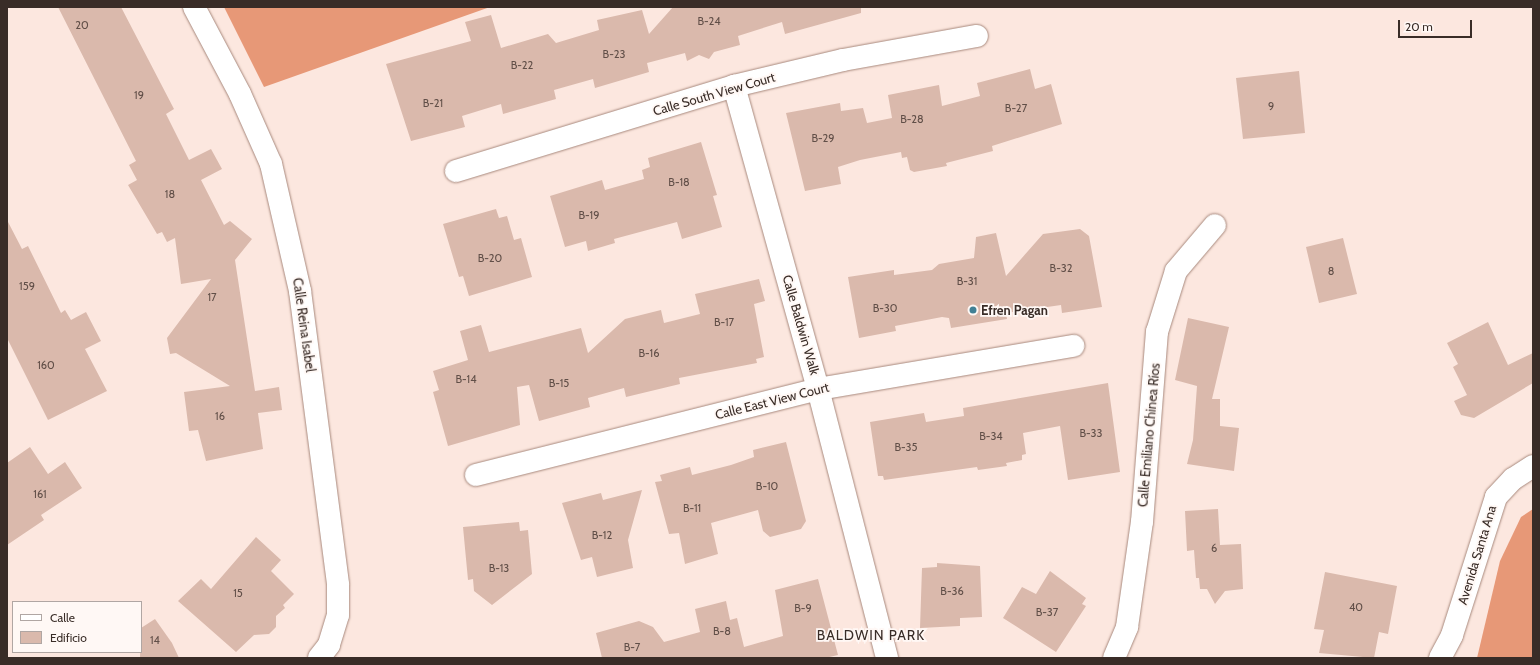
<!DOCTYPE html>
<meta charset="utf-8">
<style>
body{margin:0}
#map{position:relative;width:1540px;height:665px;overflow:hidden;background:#fce7df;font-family:Cabin,sans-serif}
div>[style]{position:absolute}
.forest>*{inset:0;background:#e79877}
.building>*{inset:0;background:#dab9ac}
.roads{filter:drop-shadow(0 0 1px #a8897d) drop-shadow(0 0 1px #a8897d)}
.street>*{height:22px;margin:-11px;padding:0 11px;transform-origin:11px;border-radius:11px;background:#fff}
.secondary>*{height:22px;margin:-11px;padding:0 11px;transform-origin:11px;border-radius:11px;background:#fff}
.dots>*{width:11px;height:11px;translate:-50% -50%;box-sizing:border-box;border:2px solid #fff8f5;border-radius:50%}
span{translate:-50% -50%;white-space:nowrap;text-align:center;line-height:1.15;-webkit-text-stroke:3.5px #fff8f5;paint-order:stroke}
.number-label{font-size:11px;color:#614f48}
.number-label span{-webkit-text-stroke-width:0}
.street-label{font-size:13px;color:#392c27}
.poi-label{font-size:13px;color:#392c27;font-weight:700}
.left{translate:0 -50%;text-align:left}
.neighbourhood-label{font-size:14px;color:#392c27;letter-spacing:1px}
.frame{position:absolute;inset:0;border:8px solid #392c27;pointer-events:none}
.legend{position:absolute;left:12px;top:601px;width:130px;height:52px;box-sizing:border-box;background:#fff8f5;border:1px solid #b0a6a3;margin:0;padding:5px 7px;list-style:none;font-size:12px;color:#392c27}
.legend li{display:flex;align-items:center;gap:8px;height:20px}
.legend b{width:20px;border:1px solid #b0a6a3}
.scale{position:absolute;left:1398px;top:20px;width:74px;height:18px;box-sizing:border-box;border:2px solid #392c27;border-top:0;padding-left:5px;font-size:12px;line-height:14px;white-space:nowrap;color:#392c27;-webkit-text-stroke:3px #fff8f5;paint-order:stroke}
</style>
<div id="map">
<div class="forest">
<div style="clip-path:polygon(224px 7px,490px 7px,264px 87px)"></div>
<div style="clip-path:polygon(1533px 509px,1533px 658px,1477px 658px,1500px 561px,1521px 517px)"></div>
</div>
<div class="building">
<div style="clip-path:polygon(58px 7px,121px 7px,174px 109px,166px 114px,189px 160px,211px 149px,222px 169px,201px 180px,224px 225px,230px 221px,252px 239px,235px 260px,255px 391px,279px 387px,282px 410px,258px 413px,263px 449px,206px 461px,198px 430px,189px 431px,184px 392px,230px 386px,176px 353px,170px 354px,167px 338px,211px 279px,181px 284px,175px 238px,167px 242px,162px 232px,157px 234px,128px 185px,137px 180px,129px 165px,136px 161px)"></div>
<div style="clip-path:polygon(673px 7px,861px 7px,861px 13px,785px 34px,782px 22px,738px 36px,740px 45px,714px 52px,709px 59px,699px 55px,687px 61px,685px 53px,647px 63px,649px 72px,595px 88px,593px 79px,554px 90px,556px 99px,503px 114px,501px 104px,462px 116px,465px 127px,411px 141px,386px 64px,471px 41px,465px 22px,491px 15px,501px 48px,548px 34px,556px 43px,599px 30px,597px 20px,642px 10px,649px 34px)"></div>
<div style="clip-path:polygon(1030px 69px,1035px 89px,1051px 84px,1062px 124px,992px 146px,993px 151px,946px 163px,947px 166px,914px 172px,910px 170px,907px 157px,902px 158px,901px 152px,860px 160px,838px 167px,841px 184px,805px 191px,786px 113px,840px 103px,841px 111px,863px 108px,867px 123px,892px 118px,888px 95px,939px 85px,942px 106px,980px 96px,977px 83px)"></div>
<div style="clip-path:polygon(1299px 71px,1305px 133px,1243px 139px,1236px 78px)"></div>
<div style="clip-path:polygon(701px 142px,717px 195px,713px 196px,722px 227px,682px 239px,677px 222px,614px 239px,615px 243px,588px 251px,586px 241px,565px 247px,550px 196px,602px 180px,605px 190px,644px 179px,642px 170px,650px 167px,648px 158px)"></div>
<div style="clip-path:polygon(496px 209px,499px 218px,507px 216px,514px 240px,521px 238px,532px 277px,469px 296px,463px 276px,459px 277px,443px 224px)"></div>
<div style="clip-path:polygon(7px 220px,22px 249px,28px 246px,61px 313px,65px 310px,71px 320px,86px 312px,101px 341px,85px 349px,107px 391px,48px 420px,7px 338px)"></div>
<div style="clip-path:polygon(1080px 229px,1089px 236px,1102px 307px,1062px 313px,1061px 305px,1006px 313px,1007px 319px,951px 328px,949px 318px,942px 317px,895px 326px,896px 331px,859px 338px,848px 277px,894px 270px,894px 275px,932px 270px,939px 264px,974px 258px,976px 237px,996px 233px,1006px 276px,1043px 234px)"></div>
<div style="clip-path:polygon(1343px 238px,1357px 294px,1319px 303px,1306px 247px)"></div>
<div style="clip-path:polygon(759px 279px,765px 301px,754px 304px,764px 357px,756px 359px,757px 363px,679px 378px,680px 384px,626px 397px,624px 388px,588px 398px,590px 407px,539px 421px,529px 385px,517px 387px,520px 425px,448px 446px,433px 392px,439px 390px,433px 371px,468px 360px,460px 331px,481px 325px,489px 352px,581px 328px,588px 353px,625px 319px,661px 310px,664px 323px,700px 314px,695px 294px)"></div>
<div style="clip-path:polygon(1188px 318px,1229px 327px,1212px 399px,1220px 399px,1220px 426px,1239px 428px,1234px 471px,1187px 464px,1193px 440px,1197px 386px,1175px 380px)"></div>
<div style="clip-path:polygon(1488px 322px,1508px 365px,1533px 353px,1533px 383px,1474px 418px,1461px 415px,1454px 401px,1467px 395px,1453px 367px,1458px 364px,1447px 343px)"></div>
<div style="clip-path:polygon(1108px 383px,1120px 472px,1068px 480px,1060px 426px,1023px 433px,1026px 454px,1022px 455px,1022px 460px,1006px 463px,1007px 466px,978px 470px,977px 467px,884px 480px,883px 476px,878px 476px,870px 422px,924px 413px,926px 422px,964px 416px,963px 408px)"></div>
<div style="clip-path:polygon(786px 442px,806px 521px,801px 529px,770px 537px,763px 531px,758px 510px,711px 523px,718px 554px,685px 564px,679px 533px,669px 534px,655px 482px,662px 481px,660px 475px,690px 467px,692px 475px,731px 465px,754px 457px,753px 450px)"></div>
<div style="clip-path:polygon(30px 447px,48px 474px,65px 462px,82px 488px,41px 515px,44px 520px,7px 545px,7px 463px)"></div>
<div style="clip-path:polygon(642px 490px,628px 540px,633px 568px,597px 577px,592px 557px,581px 560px,562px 503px,601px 493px,603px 500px)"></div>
<div style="clip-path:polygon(1218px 509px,1220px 545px,1241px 544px,1243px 589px,1225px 591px,1215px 604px,1207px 589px,1200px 589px,1199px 578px,1196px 578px,1194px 550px,1187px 551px,1185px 511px)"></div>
<div style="clip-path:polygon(519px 522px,520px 531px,528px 530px,532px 574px,492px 605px,474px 591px,473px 579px,468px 580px,463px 527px)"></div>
<div style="clip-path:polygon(256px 537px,281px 560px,271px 571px,294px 594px,283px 605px,285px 608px,276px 616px,276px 627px,269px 634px,254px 635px,236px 652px,178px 601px,201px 579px,211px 589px)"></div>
<div style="clip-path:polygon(937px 563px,980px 566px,982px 617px,960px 618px,960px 626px,920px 628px,922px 568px,937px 567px)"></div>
<div style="clip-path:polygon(1050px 571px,1086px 598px,1082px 604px,1086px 606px,1056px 652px,1003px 618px,1022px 587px,1036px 594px)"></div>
<div style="clip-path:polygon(1325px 572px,1397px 586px,1388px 634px,1379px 632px,1374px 658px,1319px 653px,1324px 630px,1314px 629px)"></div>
<div style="clip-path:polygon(818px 579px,838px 655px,825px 658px,602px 658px,596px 633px,639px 621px,653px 627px,664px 642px,700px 632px,695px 609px,726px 601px,730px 620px,737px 618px,744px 647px,783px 636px,775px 590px)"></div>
<div style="clip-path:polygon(155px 619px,172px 643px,179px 658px,140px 658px,141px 628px)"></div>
</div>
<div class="roads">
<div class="street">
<div style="left:194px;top:7px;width:98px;rotate:62.1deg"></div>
<div style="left:240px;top:94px;width:77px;rotate:66.1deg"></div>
<div style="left:271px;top:164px;width:130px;rotate:77.1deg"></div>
<div style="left:300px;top:291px;width:296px;rotate:82.6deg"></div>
<div style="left:338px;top:585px;width:30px;rotate:90deg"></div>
<div style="left:338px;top:615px;width:31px;rotate:107deg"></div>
<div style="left:329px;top:645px;width:16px;rotate:128deg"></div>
<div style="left:734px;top:86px;width:314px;rotate:74.5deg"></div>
<div style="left:818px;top:389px;width:278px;rotate:75.6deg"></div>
<div style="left:456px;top:171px;width:291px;rotate:-17deg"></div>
<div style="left:734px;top:86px;width:112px;rotate:-13.4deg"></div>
<div style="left:843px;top:60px;width:136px;rotate:-10.2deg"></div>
<div style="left:476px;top:475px;width:353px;rotate:-14.1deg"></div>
<div style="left:818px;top:389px;width:259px;rotate:-9.6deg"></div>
<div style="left:1114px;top:658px;width:34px;rotate:-67deg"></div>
<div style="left:1127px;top:627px;width:106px;rotate:-81.9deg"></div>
<div style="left:1142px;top:522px;width:191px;rotate:-85.5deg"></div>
<div style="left:1157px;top:332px;width:64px;rotate:-72.7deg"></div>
<div style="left:1176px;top:271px;width:60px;rotate:-49.7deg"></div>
</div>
<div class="secondary">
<div style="left:1440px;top:658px;width:26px;rotate:-62deg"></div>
<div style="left:1452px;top:635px;width:145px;rotate:-72.3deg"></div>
<div style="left:1496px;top:497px;width:25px;rotate:-47deg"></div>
<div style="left:1513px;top:479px;width:24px;rotate:-33deg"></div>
</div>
</div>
<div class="dots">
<div style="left:973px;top:310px;background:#418095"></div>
</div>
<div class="number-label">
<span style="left:709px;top:21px">B-24</span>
<span style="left:82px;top:25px">20</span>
<span style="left:614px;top:54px">B-23</span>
<span style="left:522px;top:65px">B-22</span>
<span style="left:139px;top:95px">19</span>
<span style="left:433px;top:103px">B-21</span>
<span style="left:1271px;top:106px">9</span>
<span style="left:1016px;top:108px">B-27</span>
<span style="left:912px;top:119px">B-28</span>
<span style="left:823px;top:138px">B-29</span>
<span style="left:679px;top:182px">B-18</span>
<span style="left:170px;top:194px">18</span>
<span style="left:589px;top:215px">B-19</span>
<span style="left:490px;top:258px">B-20</span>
<span style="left:1061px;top:268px">B-32</span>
<span style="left:1331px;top:271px">8</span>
<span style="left:967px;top:281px">B-31</span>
<span style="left:27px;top:286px">159</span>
<span style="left:212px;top:297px">17</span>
<span style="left:885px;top:308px">B-30</span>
<span style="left:724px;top:322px">B-17</span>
<span style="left:649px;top:353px">B-16</span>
<span style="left:46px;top:365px">160</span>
<span style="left:466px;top:379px">B-14</span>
<span style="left:559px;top:383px">B-15</span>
<span style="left:220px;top:416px">16</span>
<span style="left:1091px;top:433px">B-33</span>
<span style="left:991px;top:436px">B-34</span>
<span style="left:906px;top:447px">B-35</span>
<span style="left:767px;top:486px">B-10</span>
<span style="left:40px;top:494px">161</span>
<span style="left:692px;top:508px">B-11</span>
<span style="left:602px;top:535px">B-12</span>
<span style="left:1214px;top:548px">6</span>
<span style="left:499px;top:568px">B-13</span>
<span style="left:952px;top:591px">B-36</span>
<span style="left:238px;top:593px">15</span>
<span style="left:1356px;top:607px">40</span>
<span style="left:803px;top:608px">B-9</span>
<span style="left:1047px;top:612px">B-37</span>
<span style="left:722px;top:631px">B-8</span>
<span style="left:155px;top:640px">14</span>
<span style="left:632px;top:647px">B-7</span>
</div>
<div class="street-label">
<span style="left:714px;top:94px;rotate:-16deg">Calle South View Court</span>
<span style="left:304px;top:325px;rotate:82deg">Calle Reina Isabel</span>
<span style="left:801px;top:325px;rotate:74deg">Calle Baldwin Walk</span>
<span style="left:772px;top:401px;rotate:-14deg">Calle East View Court</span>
<span style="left:1149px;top:435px;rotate:-85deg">Calle Emiliano Chinea Ríos</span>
<span style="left:1477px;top:555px;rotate:-73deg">Avenida Santa Ana</span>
</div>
<div class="poi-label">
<span class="left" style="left:981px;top:310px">Efren Pagan</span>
</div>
<div class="neighbourhood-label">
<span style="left:871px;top:635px">BALDWIN PARK</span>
</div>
<div class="frame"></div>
<ul class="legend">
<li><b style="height:5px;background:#fff"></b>Calle</li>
<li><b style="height:11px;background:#dab9ac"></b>Edificio</li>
</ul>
<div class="scale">20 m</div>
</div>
